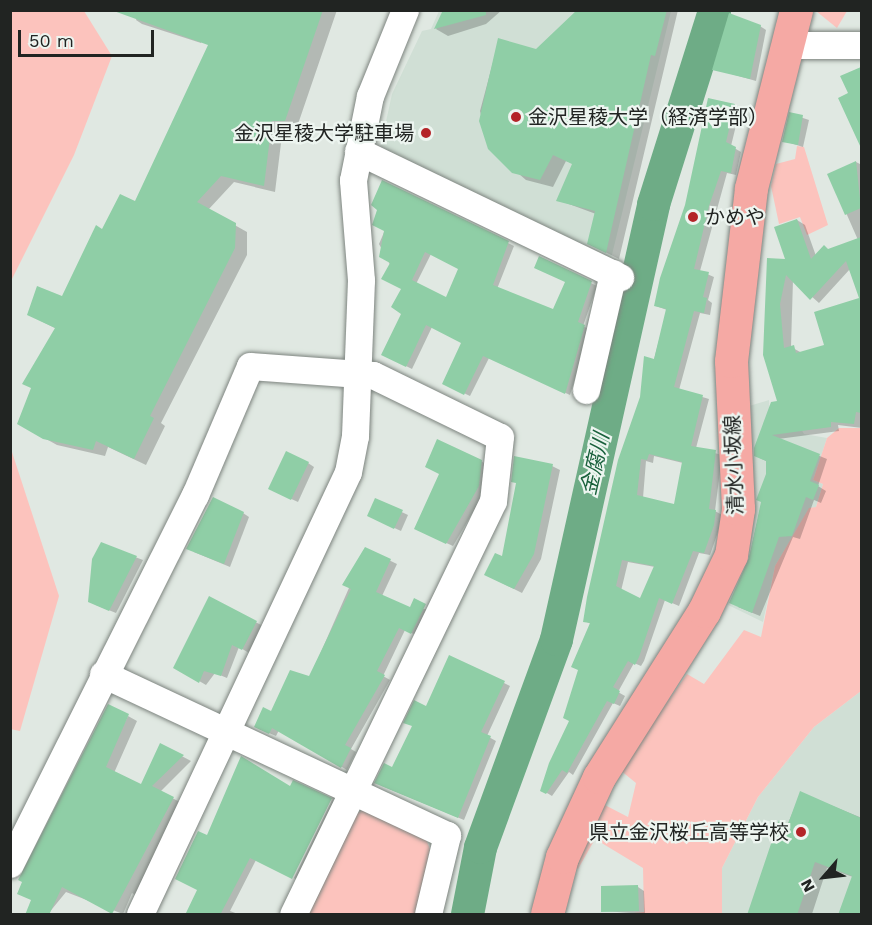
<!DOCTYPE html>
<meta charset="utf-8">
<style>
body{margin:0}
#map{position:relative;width:872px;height:925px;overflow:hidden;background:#e0e8e2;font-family:"Work Sans","Noto Sans JP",sans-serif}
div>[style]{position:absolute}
.built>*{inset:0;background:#d0dfd5}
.green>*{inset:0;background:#fcc3bd}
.shadow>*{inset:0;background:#0003}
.river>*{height:33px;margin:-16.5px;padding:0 16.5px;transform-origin:16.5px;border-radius:16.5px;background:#6eac86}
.building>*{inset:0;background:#8fcea6}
.roads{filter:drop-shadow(0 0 2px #7d847f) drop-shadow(0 0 2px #7d847f)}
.minor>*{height:27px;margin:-13.5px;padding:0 13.5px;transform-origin:13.5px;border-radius:13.5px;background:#fff}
.major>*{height:33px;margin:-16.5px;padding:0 16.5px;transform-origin:16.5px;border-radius:16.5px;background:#f5a9a4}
.dots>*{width:16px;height:16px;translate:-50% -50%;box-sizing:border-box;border:3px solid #edf5f0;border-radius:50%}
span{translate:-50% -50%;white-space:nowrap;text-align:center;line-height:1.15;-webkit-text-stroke:4.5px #edf5f0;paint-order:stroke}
.poi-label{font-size:20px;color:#212422}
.left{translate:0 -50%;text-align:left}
.right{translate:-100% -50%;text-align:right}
.street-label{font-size:20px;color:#212422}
.water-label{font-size:21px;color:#19613c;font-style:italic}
.frame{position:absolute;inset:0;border:12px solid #212422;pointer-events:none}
.north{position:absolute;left:794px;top:847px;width:60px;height:60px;-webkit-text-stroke:4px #edf5f0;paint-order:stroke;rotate:242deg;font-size:16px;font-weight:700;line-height:24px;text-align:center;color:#212422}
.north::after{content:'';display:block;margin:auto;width:21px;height:27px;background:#212422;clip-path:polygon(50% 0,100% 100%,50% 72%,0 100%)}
.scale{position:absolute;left:18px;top:30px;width:136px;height:27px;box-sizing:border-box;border:3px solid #212422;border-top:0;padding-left:8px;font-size:18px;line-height:21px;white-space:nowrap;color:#212422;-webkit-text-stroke:4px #edf5f0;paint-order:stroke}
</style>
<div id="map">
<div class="built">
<div style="clip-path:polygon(439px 11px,671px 11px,610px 263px,380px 149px,392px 94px,422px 31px,431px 29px)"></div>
<div style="clip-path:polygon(769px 400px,770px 417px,800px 427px,804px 434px,827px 438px,813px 480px,823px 484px,816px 507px,809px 509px,775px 566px,763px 622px,722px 602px,746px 407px)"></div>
<div style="clip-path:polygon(861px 691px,861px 914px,722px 914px,722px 868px,758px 797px,814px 727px)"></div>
</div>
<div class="green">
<div style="clip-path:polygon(11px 10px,84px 11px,112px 56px,74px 155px,11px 281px)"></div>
<div style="clip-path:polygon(816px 11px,847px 11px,837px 28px)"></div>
<div style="clip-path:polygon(797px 146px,804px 147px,828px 225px,807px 235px,800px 217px,779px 224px,771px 186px,776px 164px,795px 159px)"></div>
<div style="clip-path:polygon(839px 428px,861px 428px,861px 691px,814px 727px,758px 797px,722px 868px,722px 914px,622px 914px,644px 912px,643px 868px,595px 839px,578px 869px,574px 866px,601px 803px,628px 817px,636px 783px,620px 770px,687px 674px,704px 684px,744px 630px,761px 637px,775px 566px,809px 508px,816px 507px,823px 484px,813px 480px,827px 438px)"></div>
<div style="clip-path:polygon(10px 446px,59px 596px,20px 731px,10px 729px)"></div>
<div style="clip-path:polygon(364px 809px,426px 839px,430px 849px,416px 914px,306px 914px,356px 814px)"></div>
</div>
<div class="shadow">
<div style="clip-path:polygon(139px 10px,211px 10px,201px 43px,142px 24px,136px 20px)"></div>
<div style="clip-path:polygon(226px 10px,337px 10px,297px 127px,283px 127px,275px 192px,234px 182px,208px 210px,247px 232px,247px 255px,161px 423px,165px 426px,146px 465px,108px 447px,105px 456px,57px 445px,19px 424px,57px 329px,41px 321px,63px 297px,103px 231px,136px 203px)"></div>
<div style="clip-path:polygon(445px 10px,502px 10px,486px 24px,448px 36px,436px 29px)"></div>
<div style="clip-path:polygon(583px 10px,678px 10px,619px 259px,601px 250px,596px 214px,558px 200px,574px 164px,566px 161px,553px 187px,526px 180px,489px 148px,480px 111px,499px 40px,536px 51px)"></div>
<div style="clip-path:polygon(760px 26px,766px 30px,756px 81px,714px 69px)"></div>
<div style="clip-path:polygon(858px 70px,862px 72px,862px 139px,850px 94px)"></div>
<div style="clip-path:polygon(evenodd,734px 106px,740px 109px,731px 146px,741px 152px,736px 175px,727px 173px,700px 271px,714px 277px,708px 300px,712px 303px,710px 315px,700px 313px,679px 390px,709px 399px,696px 448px,722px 455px,715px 511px,722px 515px,719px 529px,710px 555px,699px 553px,679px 606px,665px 600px,644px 661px,641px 666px,634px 663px,618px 692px,625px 696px,620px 706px,613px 703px,573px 775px,569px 772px,552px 796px,542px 790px,571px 721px,591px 624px,585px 621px,667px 310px,656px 306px,734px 106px,654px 456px,683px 463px,675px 506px,643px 498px,646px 461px,653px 463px,654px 456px,734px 106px,628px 562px,655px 567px,640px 600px,621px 591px,628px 562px)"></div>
<div style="clip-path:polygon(791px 114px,809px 120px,803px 147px,784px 141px)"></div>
<div style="clip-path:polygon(evenodd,856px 162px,862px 165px,862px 428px,838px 425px,839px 431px,778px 439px,827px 459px,818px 486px,826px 491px,821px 503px,814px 500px,800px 539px,793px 537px,760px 616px,738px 607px,768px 474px,768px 462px,756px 456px,779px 402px,764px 354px,797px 220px,805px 225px,816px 256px,858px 240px,829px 174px,856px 162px,850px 269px,861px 299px,816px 313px,826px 346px,802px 353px,791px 347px,793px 280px,819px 303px,850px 269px)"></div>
<div style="clip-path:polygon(evenodd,383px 182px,514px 246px,497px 289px,554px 311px,567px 282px,540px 258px,597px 286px,583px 326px,590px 330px,570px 395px,489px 358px,470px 396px,449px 386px,463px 343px,432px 327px,412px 369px,388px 357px,403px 314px,403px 289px,379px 244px,385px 230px,383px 182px,431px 254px,460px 269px,446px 299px,416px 284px,431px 254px)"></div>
<div style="clip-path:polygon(481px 461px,487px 465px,483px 495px,453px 546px,422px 532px)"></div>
<div style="clip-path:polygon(308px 463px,314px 467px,298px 502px,276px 492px)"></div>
<div style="clip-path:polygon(552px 466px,560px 470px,541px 559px,522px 593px,494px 579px,503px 558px,518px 484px)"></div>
<div style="clip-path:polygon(376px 500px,408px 515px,401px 531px,375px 519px)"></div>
<div style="clip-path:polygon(243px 513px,249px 517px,230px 567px,194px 552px)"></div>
<div style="clip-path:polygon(101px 544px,143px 560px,116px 613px,96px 605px)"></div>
<div style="clip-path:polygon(366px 549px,397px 564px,382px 596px,410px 609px,431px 609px,418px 636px,405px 630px,383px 676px,390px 680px,351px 749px,356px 752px,347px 770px,279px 730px,276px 736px,262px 730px,310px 677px)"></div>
<div style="clip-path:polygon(209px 598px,263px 626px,249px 653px,239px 647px,227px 678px,215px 673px,206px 685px,175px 667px)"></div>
<div style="clip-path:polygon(504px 683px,510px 686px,487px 736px,496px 741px,464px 820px,382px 786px,427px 708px)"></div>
<div style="clip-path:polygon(128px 716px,137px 721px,114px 773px,142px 786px,161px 745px,191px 761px,160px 792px,182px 803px,137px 896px,132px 893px,123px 914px,66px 892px,48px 914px,26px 914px)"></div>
<div style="clip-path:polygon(801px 793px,862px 818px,862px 914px,839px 914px,853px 877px,827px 868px,812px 914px,749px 914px)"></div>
<div style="clip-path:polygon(332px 800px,337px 803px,299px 881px,294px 878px)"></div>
<div style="clip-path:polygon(199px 833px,256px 860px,230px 911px,238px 914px,187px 914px,199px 890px)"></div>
<div style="clip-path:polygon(638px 887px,644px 891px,645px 914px,603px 911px)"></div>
</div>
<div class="river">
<div style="left:467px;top:914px;width:68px;rotate:-79deg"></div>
<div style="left:480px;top:847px;width:221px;rotate:-69.9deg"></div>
<div style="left:556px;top:639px;width:446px;rotate:-77.4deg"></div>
<div style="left:653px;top:204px;width:203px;rotate:-72.5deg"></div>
</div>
<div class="building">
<div style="clip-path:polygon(111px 10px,323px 10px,285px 121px,272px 121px,264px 186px,221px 176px,197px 202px,236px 223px,235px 248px,150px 416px,154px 418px,134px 459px,96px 441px,93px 450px,43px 439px,17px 424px,31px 388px,22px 384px,55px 328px,27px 315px,37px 286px,62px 296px,96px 225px,102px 229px,120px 194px,135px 201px,208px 45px)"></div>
<div style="clip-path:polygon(443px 10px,486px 10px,486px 15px,434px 29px)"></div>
<div style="clip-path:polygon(577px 10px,667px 10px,655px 56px,651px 55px,606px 253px,587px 244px,595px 211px,556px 201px,572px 164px,553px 155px,540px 180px,512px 173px,488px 149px,479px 121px,498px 38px,536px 49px)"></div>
<div style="clip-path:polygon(729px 13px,761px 25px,750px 79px,712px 70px)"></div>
<div style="clip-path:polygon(861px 67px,861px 148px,838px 98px,848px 93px,840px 76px)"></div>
<div style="clip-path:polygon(evenodd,708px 98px,735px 104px,726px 142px,736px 147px,731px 173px,721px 171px,709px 206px,694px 269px,709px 272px,703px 297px,707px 298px,704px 313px,694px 311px,674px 387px,703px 395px,691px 446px,716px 450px,709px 509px,716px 510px,714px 525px,704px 553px,693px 551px,672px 604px,659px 598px,639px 657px,635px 665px,628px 661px,613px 687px,620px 691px,614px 704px,607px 701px,567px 773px,562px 770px,546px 794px,540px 791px,549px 763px,569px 721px,563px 718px,578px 670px,571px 667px,590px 623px,583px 622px,587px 597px,618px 460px,640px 397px,644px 356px,654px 359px,666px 309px,654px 306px,660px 278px,685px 205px,708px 98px,649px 454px,682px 462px,674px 504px,637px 495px,641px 459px,647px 460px,649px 454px,708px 98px,622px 560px,654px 566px,640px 598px,616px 586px,622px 560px)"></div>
<div style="clip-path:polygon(789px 112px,803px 115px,798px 145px,782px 142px)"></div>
<div style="clip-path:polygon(856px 161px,861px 208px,845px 215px,827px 174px)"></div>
<div style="clip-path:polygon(evenodd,382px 180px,509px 241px,493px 285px,553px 309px,565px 282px,534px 268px,539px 256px,592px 281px,578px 322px,585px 325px,565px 394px,483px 356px,464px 395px,442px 384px,461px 343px,426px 325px,406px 367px,381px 355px,401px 314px,391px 307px,401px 289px,381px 279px,390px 263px,379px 257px,384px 231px,372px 225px,377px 210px,371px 205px,382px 180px,425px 252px,458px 269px,446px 297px,412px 280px,425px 252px)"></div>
<div style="clip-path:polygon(evenodd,797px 219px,811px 259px,824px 245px,828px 249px,861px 237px,861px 413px,856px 412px,854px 424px,831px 422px,831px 427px,772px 435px,820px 454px,810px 481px,819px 485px,813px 500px,806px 497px,792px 536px,779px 537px,752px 613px,729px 603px,749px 558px,761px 502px,756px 500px,766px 474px,766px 461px,754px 456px,754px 448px,771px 402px,777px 401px,763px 355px,767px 258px,785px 259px,774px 227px,797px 219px,846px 261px,859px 298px,814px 312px,824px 345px,796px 353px,794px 345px,784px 348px,780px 304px,786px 275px,810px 300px,846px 261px)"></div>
<div style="clip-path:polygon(437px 439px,482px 460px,479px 486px,446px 544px,414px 529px,439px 474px,425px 467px)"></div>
<div style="clip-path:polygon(286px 451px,309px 462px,291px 500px,268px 489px)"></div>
<div style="clip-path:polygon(514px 456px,553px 464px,534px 554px,514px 589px,484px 575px,495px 553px,502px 556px,516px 483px,511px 482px)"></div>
<div style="clip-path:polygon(213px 497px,244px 512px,224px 564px,186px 549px)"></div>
<div style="clip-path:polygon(375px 498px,403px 510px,394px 529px,367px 516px)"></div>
<div style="clip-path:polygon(101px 542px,137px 556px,109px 611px,88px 602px,92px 559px)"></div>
<div style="clip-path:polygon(365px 547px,391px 559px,376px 592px,410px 607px,414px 598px,426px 604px,411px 634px,399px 628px,377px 671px,385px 675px,345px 745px,351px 748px,341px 768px,272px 728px,269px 734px,254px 727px,263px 707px,271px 711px,290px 670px,309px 676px,351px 589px,342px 585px)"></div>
<div style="clip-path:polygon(209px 596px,257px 621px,242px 650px,232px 645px,221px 676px,204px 671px,199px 683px,173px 668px)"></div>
<div style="clip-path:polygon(449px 655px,505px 681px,481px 732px,491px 736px,458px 818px,374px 783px,384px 763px,392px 767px,412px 726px,403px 723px,414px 700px,426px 706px)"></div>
<div style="clip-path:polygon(108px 704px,129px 714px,106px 767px,141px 784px,160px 743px,184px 755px,152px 786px,174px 797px,112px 914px,62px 887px,49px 915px,25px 915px,31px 900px,17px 894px,22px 882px,18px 880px)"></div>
<div style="clip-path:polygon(241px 756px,290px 786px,293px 780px,332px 798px,292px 879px,250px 858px,220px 915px,185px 915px,197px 890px,175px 879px,198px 831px,207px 835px)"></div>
<div style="clip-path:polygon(800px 791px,861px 818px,861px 915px,838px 915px,852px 876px,815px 862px,797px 915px,747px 915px,779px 820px,788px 824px)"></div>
<div style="clip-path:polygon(638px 885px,639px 911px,601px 912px,601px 886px)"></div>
</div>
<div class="roads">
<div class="minor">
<div style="left:788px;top:45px;width:74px"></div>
<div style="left:358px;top:151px;width:291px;rotate:25.7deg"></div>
<div style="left:586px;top:390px;width:120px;rotate:-77deg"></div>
<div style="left:103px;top:674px;width:380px;rotate:25.1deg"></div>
<div style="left:447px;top:835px;width:81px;rotate:103.5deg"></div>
<div style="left:10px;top:864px;width:413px;rotate:-63.4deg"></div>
<div style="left:195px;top:495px;width:140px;rotate:-66.9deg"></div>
<div style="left:250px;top:366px;width:123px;rotate:4.2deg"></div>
<div style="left:373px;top:375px;width:141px;rotate:26deg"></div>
<div style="left:500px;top:437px;width:64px;rotate:96.2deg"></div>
<div style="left:493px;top:501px;width:459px;rotate:115.8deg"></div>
<div style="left:140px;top:914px;width:488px;rotate:-64.8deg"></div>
<div style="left:348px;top:472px;width:37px;rotate:-79deg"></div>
<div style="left:355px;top:436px;width:156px;rotate:-87.8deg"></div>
<div style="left:361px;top:280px;width:100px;rotate:-94.6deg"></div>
<div style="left:353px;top:180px;width:86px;rotate:-78.6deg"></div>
<div style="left:370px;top:96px;width:93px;rotate:-67.9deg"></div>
</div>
<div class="major">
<div style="left:547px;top:914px;width:59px;rotate:-75.3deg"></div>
<div style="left:562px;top:857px;width:88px;rotate:-65.2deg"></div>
<div style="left:599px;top:777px;width:196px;rotate:-57.7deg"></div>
<div style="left:704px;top:611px;width:62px;rotate:-64.3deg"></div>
<div style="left:731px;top:555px;width:47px;rotate:-81.3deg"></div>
<div style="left:738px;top:509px;width:148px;rotate:-92.7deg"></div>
<div style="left:731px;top:361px;width:174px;rotate:-83.4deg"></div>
<div style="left:751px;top:188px;width:184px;rotate:-75.8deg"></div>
</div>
</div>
<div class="dots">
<div style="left:516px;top:117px;background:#b42428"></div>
<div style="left:426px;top:133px;background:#b42428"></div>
<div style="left:693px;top:217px;background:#b42428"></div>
<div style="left:801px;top:832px;background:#b42428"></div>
</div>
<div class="poi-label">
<span class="left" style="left:528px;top:117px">金沢星稜大学（経済学部）</span>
<span class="right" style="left:414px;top:133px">金沢星稜大学駐車場</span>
<span class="left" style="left:705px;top:217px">かめや</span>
<span class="right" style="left:789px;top:832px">県立金沢桜丘高等学校</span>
</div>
<div class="street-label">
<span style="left:734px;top:465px;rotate:-92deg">清水小坂線</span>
</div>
<div class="water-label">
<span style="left:595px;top:464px;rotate:-77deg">金腐川</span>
</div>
<div class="frame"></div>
<div class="north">N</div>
<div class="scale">50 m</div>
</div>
